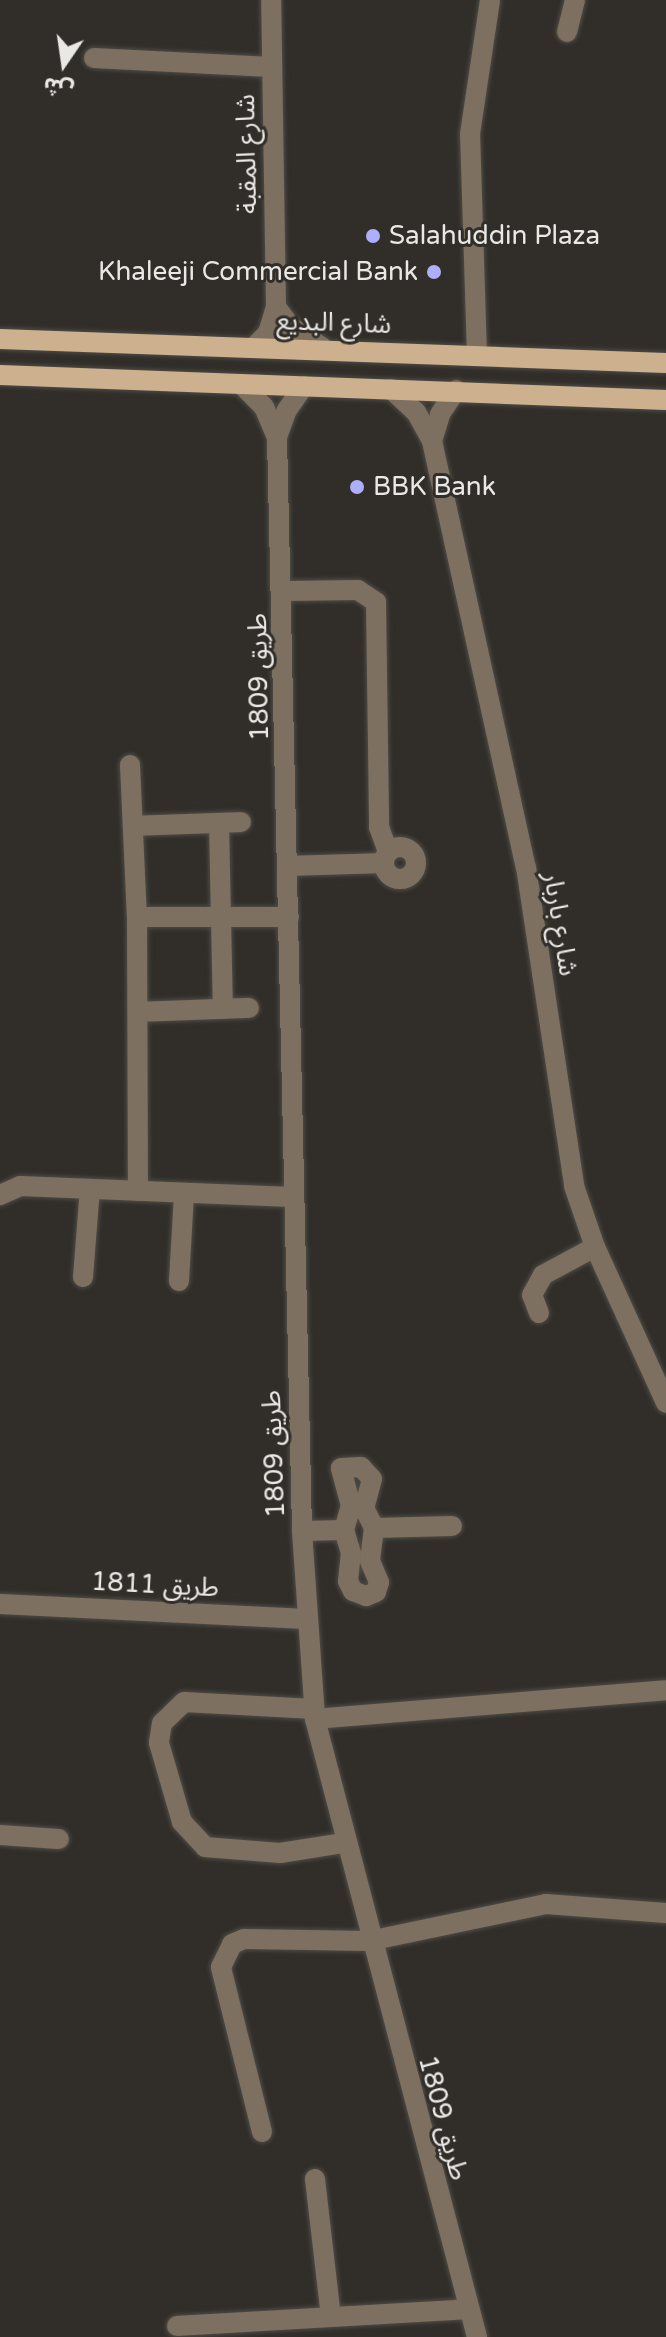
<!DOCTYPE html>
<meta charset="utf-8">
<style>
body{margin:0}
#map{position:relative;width:666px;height:2337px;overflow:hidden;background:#312e29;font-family:"Varela Round","Noto Sans Arabic",sans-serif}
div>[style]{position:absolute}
.roads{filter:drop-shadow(0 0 2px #4f4c47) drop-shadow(0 0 2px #4f4c47)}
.minor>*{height:20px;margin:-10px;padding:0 10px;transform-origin:10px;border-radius:10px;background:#7e7060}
.minor>.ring{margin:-10px;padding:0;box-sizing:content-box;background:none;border:20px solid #7e7060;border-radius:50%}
.major>*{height:20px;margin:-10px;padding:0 10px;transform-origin:10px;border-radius:10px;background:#cdb18f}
.dots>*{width:22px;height:22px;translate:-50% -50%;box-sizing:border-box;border:4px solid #312e29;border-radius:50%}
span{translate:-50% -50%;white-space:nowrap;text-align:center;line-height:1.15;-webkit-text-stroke:6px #312e29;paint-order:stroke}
.street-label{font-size:26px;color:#eae8e5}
.poi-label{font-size:26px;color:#eae8e5}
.left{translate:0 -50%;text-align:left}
.right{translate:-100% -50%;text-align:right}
.north{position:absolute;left:24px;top:24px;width:80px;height:80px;-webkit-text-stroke:6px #312e29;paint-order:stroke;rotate:193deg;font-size:22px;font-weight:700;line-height:32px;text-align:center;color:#eae8e5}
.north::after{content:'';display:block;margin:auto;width:28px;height:36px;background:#eae8e5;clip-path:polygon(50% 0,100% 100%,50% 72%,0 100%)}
</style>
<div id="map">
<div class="roads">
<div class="minor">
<div style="left:567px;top:32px;width:33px;rotate:-76deg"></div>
<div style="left:94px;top:58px;width:177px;rotate:2.9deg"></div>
<div style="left:276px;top:307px;width:25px;rotate:53deg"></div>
<div style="left:291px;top:327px;width:38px;rotate:33deg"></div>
<div style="left:254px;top:347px;width:20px;rotate:-45deg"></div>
<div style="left:268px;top:333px;width:27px;rotate:-73deg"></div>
<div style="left:276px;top:307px;width:307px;rotate:-90.9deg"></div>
<div style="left:477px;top:355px;width:221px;rotate:-91.8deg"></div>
<div style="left:470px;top:134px;width:135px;rotate:-81.5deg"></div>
<div style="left:241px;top:384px;width:33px;rotate:45deg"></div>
<div style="left:264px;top:407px;width:33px;rotate:67deg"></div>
<div style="left:277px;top:437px;width:1094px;rotate:88.69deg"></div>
<div style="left:302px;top:1531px;width:188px;rotate:86deg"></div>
<div style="left:315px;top:1719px;width:639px;rotate:75.31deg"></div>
<div style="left:391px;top:389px;width:34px;rotate:43deg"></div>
<div style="left:416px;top:412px;width:33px;rotate:61deg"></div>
<div style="left:432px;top:441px;width:436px;rotate:77.6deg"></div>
<div style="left:526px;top:867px;width:323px;rotate:81.4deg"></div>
<div style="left:574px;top:1186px;width:65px;rotate:71deg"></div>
<div style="left:595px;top:1247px;width:171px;rotate:65.5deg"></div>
<div style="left:277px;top:437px;width:29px;rotate:-70deg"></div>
<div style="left:287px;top:410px;width:29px;rotate:-55deg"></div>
<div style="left:432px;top:441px;width:28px;rotate:-73deg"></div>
<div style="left:440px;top:414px;width:29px;rotate:-56deg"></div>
<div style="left:283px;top:591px;width:75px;rotate:-0.8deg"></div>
<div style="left:358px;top:590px;width:22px;rotate:34deg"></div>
<div style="left:376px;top:602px;width:225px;rotate:89.2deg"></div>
<div style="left:379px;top:827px;width:27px;rotate:70deg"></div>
<div style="left:130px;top:765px;width:152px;rotate:87.4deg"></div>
<div style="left:137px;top:917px;width:274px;rotate:89.8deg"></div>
<div style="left:219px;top:823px;width:186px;rotate:88.8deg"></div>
<div style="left:133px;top:826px;width:108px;rotate:-2.1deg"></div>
<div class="ring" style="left:384px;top:847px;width:12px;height:12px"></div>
<div style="left:288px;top:866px;width:96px;rotate:-1.8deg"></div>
<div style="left:137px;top:917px;width:152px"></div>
<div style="left:139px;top:1012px;width:110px;rotate:-2.1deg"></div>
<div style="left:0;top:1195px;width:22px;rotate:-24deg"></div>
<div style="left:20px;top:1186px;width:272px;rotate:2.3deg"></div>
<div style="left:83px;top:1277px;width:88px;rotate:-85.5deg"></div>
<div style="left:179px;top:1281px;width:88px;rotate:-86.7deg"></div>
<div style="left:539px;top:1313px;width:19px;rotate:-111deg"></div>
<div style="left:532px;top:1295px;width:23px;rotate:-61deg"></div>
<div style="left:543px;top:1275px;width:59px;rotate:-28.3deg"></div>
<div style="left:361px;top:1467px;width:16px;rotate:47deg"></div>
<div style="left:372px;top:1479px;width:30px;rotate:105deg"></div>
<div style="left:364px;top:1508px;width:22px;rotate:63deg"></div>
<div style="left:374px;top:1528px;width:33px;rotate:97deg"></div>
<div style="left:370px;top:1561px;width:23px;rotate:67deg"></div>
<div style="left:379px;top:1582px;width:10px;rotate:107deg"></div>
<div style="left:376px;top:1592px;width:11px;rotate:158deg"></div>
<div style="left:366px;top:1596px;width:14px;rotate:-159deg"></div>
<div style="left:353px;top:1591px;width:11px;rotate:-117deg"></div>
<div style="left:348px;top:1581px;width:28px;rotate:-84deg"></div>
<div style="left:351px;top:1553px;width:24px;rotate:-107deg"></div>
<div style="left:344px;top:1530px;width:25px;rotate:-74deg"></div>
<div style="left:351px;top:1506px;width:39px;rotate:-105deg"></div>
<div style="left:341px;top:1468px;width:20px;rotate:-3deg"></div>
<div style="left:374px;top:1528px;width:78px;rotate:-1.5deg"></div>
<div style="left:302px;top:1531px;width:42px;rotate:-1.4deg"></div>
<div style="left:0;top:1604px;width:307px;rotate:2.8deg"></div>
<div style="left:314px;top:1709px;width:130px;rotate:-176.9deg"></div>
<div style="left:184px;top:1702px;width:30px;rotate:136deg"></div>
<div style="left:162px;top:1723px;width:20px;rotate:99deg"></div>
<div style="left:159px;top:1743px;width:82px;rotate:73.8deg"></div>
<div style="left:182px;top:1822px;width:34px;rotate:47deg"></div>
<div style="left:205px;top:1847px;width:75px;rotate:4.6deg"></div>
<div style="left:280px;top:1853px;width:65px;rotate:-8.9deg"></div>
<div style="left:315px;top:1719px;width:351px;rotate:-4.7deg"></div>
<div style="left:0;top:1835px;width:59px;rotate:3.9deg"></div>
<div style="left:262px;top:2132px;width:170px;rotate:-104deg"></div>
<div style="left:221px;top:1967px;width:25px;rotate:-64deg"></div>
<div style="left:232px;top:1944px;width:13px;rotate:-23deg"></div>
<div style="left:244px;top:1939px;width:125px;rotate:0.9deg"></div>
<div style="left:369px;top:1941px;width:181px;rotate:-11.8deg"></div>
<div style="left:546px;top:1904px;width:120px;rotate:4.3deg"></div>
<div style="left:315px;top:2179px;width:139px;rotate:83.4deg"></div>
<div style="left:177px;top:2326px;width:292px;rotate:-3.3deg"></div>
</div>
<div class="major">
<div style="left:0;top:339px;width:666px;rotate:2.06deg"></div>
<div style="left:0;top:375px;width:666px;rotate:2.15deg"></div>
</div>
</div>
<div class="dots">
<div style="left:373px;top:236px;background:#adaffb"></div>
<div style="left:434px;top:272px;background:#adaffb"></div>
<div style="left:357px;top:487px;background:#adaffb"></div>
</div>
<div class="street-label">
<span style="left:247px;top:154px;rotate:-91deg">شارع المقبة</span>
<span style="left:334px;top:323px;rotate:2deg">شارع البديع</span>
<span style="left:259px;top:677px;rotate:-91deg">طريق 1809</span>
<span style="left:560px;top:924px;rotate:81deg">شارع باربار</span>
<span style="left:274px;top:1454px;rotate:-92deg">طريق 1809</span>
<span style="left:155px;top:1585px;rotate:3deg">طريق 1811</span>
<span style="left:443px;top:2118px;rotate:75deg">طريق 1809</span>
</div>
<div class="poi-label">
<span class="left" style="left:389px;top:236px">Salahuddin Plaza</span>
<span class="right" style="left:418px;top:272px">Khaleeji Commercial Bank</span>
<span class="left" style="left:373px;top:487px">BBK Bank</span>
</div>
<div class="north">ش</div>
</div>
